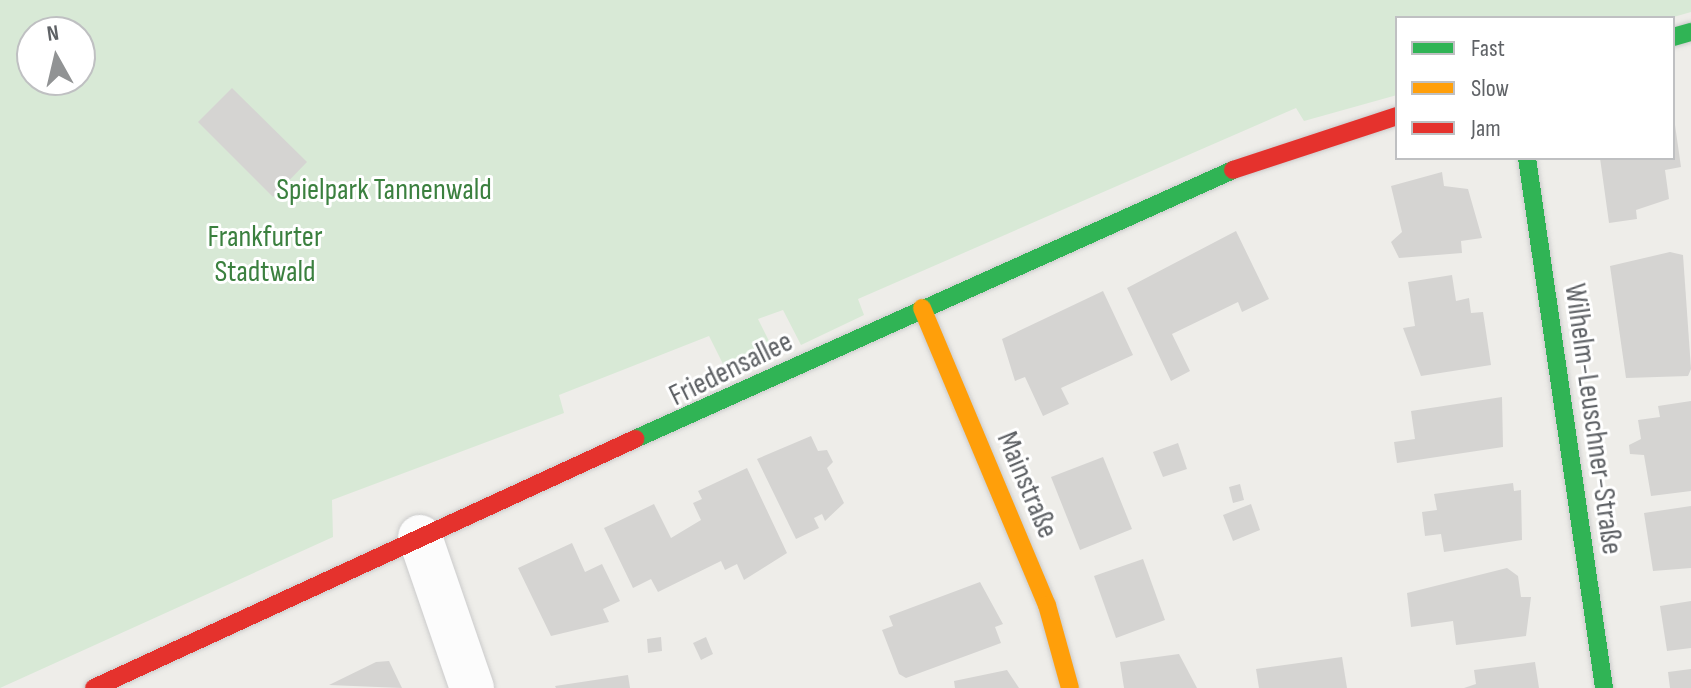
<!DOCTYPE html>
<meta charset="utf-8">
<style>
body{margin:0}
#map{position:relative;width:1691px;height:688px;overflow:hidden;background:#eeede9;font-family:"Sofia Sans Condensed",sans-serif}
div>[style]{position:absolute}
.green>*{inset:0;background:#d8e9d6}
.building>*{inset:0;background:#d5d4d2}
.roads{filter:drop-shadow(0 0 2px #cbcbcb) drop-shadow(0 0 2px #cbcbcb)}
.street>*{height:44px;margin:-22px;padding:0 22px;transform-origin:22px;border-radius:22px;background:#fcfcfc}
.fast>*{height:18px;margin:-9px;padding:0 9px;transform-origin:9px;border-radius:9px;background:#30b455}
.slow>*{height:18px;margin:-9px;padding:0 9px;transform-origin:9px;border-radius:9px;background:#ff9f0a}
.jam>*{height:18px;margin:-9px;padding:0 9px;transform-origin:9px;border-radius:9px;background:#e5322d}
span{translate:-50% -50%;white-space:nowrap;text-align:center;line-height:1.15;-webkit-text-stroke:6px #fff;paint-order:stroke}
.park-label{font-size:30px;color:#3b803f}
.street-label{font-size:30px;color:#5f6266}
.legend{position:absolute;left:1395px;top:16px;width:280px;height:144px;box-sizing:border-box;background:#fff;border:2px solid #bfc0c2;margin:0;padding:10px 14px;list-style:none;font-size:24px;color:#5f6266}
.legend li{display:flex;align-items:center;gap:16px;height:40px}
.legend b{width:40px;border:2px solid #bfc0c2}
.north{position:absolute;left:16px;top:16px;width:80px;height:80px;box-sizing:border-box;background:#fff;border:2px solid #bfc0c2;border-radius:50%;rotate:352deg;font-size:22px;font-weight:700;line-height:32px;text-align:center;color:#5f6266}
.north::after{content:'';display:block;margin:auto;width:28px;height:36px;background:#919394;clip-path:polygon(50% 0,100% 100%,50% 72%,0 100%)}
</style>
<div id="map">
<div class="green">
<div style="clip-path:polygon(evenodd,0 0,1691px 0,1691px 12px,1670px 18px,1397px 18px,1397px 95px,1304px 121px,1296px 108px,858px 299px,864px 315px,801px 345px,783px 310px,758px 319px,777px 357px,731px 380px,709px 336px,559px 395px,564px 413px,332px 500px,333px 537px,0 688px,0 0,32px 32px,80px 32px,80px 80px,32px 80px,32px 32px)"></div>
</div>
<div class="building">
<div style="clip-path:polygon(232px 88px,307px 162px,273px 197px,198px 122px)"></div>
<div style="clip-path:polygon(1675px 125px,1681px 167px,1665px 170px,1669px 199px,1636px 210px,1637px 219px,1609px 223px,1600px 158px,1673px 158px)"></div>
<div style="clip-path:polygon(1442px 172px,1444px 186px,1468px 189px,1482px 238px,1461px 241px,1462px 253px,1399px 258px,1391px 242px,1402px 232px,1391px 186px)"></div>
<div style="clip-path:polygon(1236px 231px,1269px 299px,1242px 312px,1238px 302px,1172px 334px,1190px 371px,1171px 381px,1127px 288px)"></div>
<div style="clip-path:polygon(1670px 252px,1683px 255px,1691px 369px,1688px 376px,1626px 378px,1610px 266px)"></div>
<div style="clip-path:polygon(1452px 275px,1456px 301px,1469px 298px,1471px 313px,1483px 312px,1491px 365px,1421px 376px,1403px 328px,1415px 326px,1408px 282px)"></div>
<div style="clip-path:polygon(1103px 291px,1133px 355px,1061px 388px,1069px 404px,1043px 416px,1025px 377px,1015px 381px,1002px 339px)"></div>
<div style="clip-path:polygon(1502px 397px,1503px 447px,1397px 463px,1394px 442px,1415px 439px,1411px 411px)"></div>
<div style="clip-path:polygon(1691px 401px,1691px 491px,1651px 496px,1644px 455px,1630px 454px,1629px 445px,1641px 439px,1638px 420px,1660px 417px,1658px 406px)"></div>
<div style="clip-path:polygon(811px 436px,818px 451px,827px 450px,833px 462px,827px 468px,844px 503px,825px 521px,822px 514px,814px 518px,819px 528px,796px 539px,757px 459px)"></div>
<div style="clip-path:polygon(1178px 443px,1187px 469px,1163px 477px,1153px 452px)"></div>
<div style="clip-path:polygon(1103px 457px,1132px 529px,1080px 550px,1051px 477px)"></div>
<div style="clip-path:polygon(747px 468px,787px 553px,744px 580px,737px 564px,725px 570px,721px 561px,658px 592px,651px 579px,633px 588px,604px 528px,654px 504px,671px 538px,701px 520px,693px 503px,702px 499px,698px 491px)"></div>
<div style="clip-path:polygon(1513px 483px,1514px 491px,1521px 490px,1522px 540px,1444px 552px,1441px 534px,1425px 536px,1422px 512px,1437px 510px,1434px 494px)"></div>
<div style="clip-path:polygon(1240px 484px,1244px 500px,1233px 503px,1229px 487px)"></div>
<div style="clip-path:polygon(1251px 504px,1260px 530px,1233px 541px,1223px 515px)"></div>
<div style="clip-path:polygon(1691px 506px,1691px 568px,1653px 571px,1644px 513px)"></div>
<div style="clip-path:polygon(572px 543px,585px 572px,602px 564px,620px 601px,603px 609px,609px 622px,551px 636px,518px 568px)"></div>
<div style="clip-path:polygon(1143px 559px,1165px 620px,1116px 638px,1094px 576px)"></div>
<div style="clip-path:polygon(1507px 568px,1518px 576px,1521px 597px,1531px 597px,1526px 636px,1456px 645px,1453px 621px,1411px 627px,1407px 593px)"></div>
<div style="clip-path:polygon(980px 582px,1003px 624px,995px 627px,1001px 643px,906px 678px,899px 674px,882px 630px,893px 626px,889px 616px)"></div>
<div style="clip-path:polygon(1691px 601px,1691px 648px,1667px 651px,1660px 606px)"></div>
<div style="clip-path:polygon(661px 637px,662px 651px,648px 653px,647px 639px)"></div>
<div style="clip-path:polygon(706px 637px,713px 654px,701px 660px,693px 643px)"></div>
<div style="clip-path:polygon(1179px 654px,1197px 688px,1124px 688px,1120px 662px)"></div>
<div style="clip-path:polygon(1342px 657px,1347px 688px,1259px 688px,1256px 669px)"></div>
<div style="clip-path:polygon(389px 661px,402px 688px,329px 685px,376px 662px)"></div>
<div style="clip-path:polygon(1535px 662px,1539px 688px,1464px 688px,1476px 684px,1474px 670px)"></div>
<div style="clip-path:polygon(1691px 669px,1691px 688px,1670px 688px,1668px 672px)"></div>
<div style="clip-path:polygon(1007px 670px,1019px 688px,955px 688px,954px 681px)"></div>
<div style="clip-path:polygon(628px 675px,630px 688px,556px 688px,555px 686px)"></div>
</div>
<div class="roads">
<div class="street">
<div style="left:420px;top:537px;width:160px;rotate:71deg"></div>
</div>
<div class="fast">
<div style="left:1673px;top:37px;width:19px;rotate:-16deg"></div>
<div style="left:1527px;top:158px;width:536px;rotate:81.73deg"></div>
<div style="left:635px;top:439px;width:656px;rotate:-24.22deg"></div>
</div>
<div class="slow">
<div style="left:922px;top:308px;width:322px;rotate:67.2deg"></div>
<div style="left:1047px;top:605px;width:86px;rotate:74.5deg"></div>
</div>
<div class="jam">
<div style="left:1233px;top:170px;width:173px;rotate:-18.2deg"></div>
<div style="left:94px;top:688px;width:596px;rotate:-24.71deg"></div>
</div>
</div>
<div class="park-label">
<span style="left:384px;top:190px">Spielpark Tannenwald</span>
<span style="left:265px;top:254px">Frankfurter<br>Stadtwald</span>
</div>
<div class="street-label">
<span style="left:731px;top:369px;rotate:-26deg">Friedensallee</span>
<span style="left:1593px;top:419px;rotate:82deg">Wilhelm-Leuschner-Straße</span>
<span style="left:1027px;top:485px;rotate:67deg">Mainstraße</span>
</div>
<ul class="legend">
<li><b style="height:10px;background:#30b455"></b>Fast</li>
<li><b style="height:10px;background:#ff9f0a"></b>Slow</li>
<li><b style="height:10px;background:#e5322d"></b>Jam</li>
</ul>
<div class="north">N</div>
</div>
